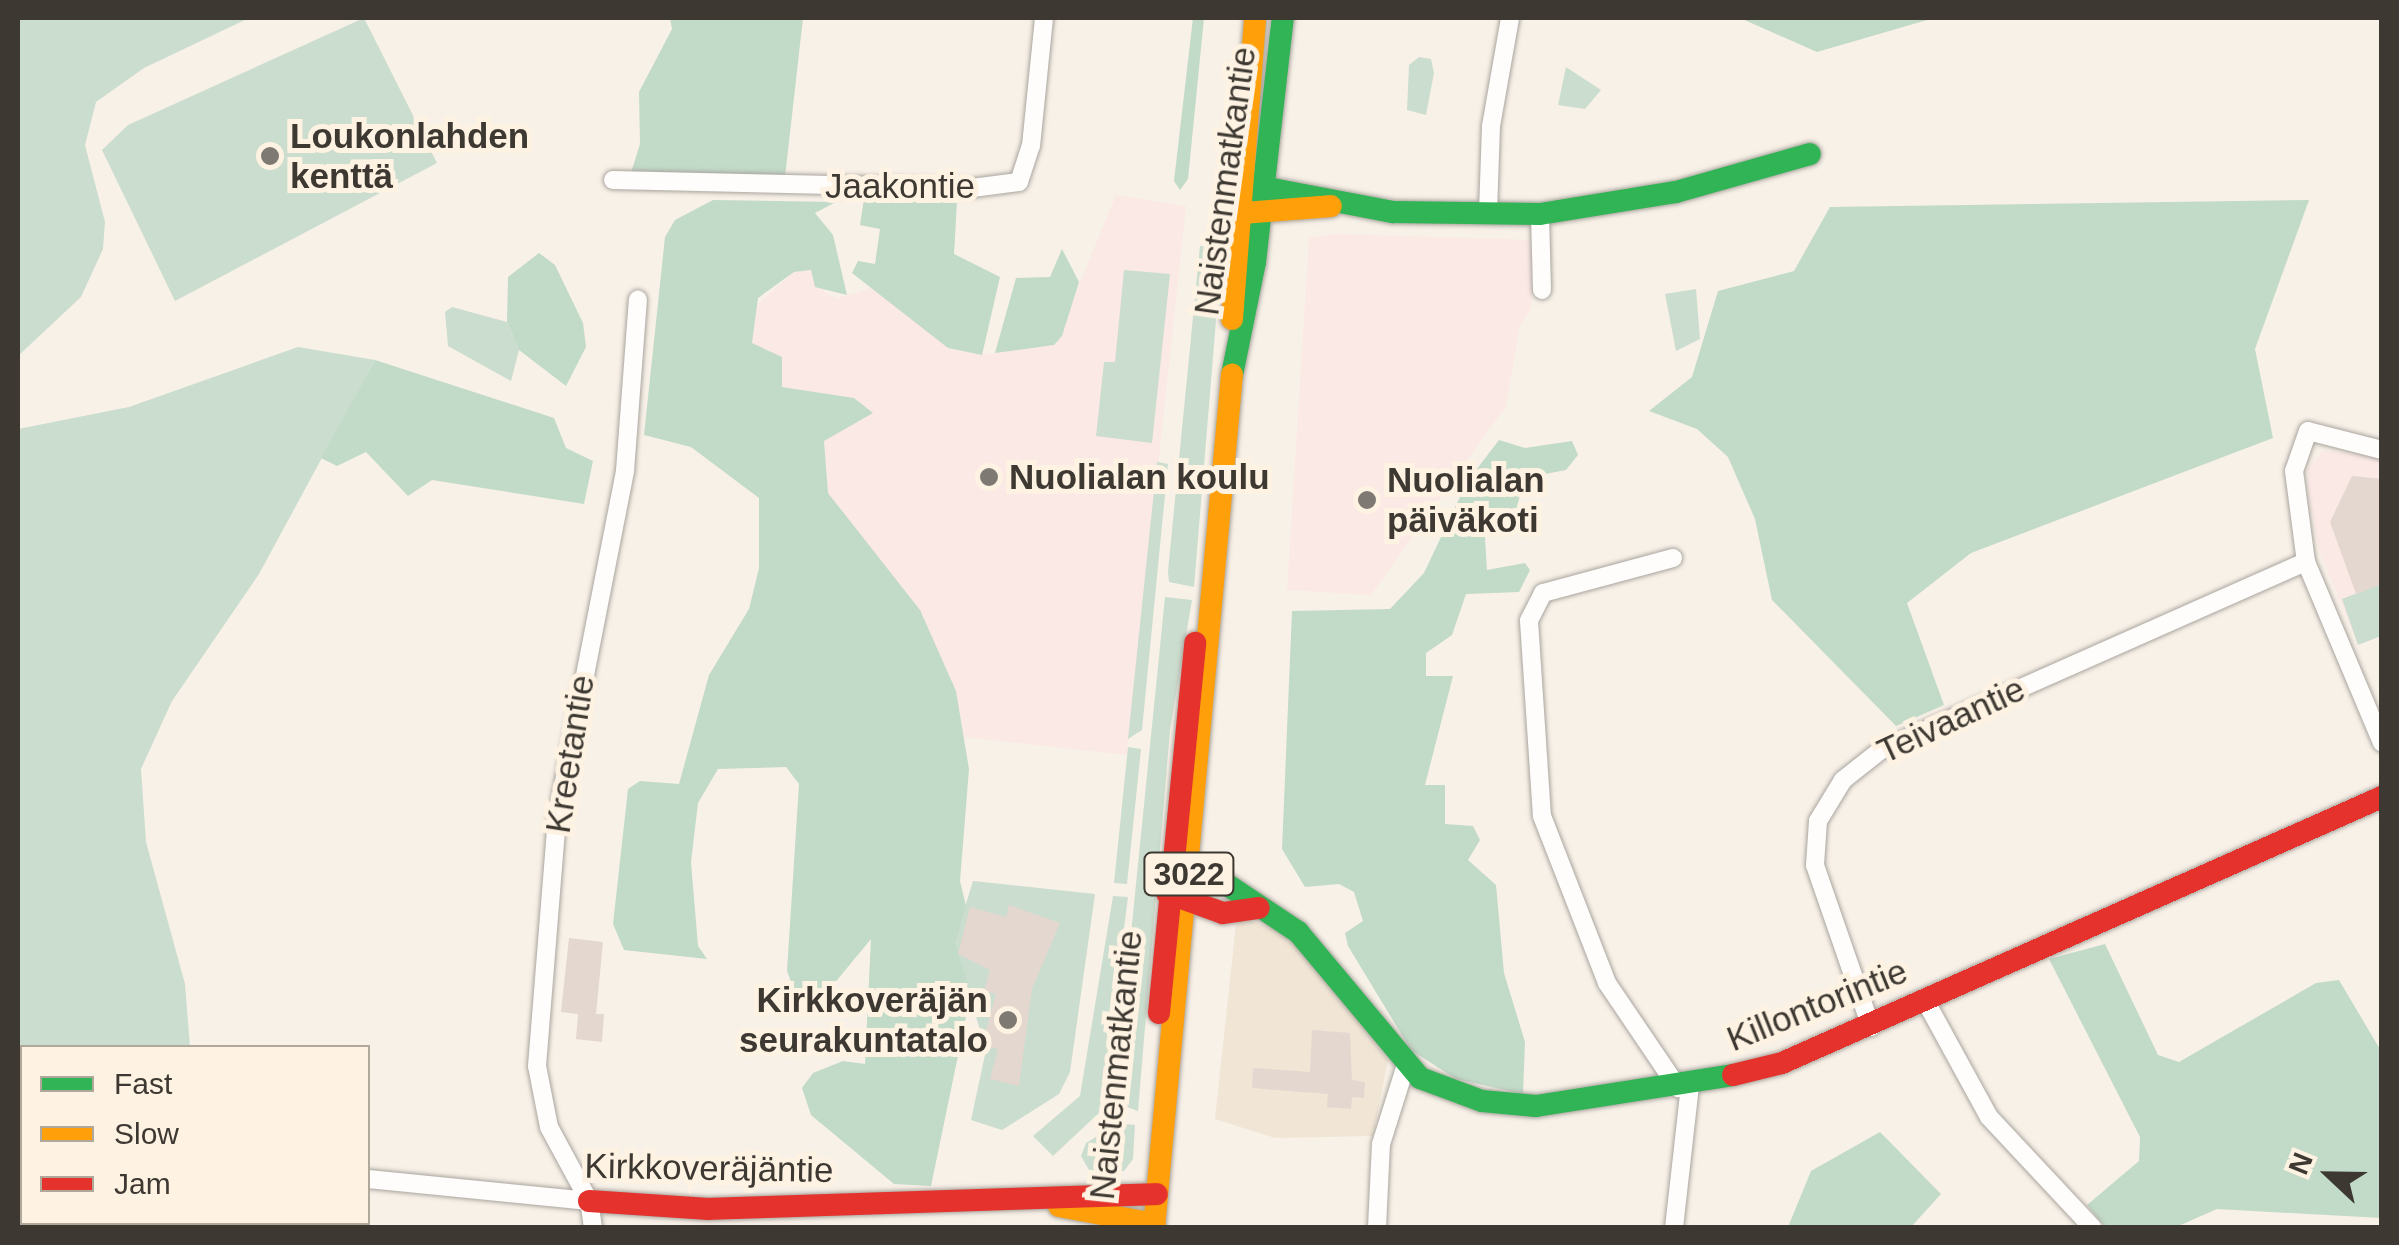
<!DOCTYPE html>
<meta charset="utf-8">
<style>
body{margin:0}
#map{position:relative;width:2399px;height:1245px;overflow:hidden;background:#f8f1e8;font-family:Arial,sans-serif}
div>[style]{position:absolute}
.built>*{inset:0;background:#f1e5d5}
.education>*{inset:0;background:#fbe9e6}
.green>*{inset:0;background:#cbddce}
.forest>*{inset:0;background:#c2dac8}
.building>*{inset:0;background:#e4d7cf}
.roads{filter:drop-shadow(0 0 2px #a9a59e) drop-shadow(0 0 2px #a9a59e)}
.street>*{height:18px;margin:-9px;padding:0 9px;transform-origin:9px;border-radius:9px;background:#fefdfc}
.fast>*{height:22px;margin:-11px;padding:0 11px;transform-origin:11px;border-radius:11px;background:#30b455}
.slow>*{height:22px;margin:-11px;padding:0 11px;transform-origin:11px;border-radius:11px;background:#ff9f0a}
.jam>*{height:22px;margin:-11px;padding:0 11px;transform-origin:11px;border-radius:11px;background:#e5322d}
.dots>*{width:28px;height:28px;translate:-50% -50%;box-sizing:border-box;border:5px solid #fef2e2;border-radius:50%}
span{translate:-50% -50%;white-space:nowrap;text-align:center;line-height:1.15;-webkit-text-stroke:10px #fef2e2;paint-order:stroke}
.shield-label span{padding:2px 8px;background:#fef2e2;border:2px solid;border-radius:8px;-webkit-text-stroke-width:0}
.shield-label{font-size:32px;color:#3d3932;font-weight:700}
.poi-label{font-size:35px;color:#3d3932;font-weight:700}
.left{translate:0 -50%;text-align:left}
.right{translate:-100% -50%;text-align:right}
.street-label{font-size:35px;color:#3d3932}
.frame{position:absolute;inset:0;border:20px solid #3d3932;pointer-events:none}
.legend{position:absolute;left:20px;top:1045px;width:350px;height:180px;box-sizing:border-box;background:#fef2e2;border:2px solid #b1a89c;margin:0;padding:12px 18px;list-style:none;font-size:30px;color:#3d3932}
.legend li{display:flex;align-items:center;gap:20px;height:50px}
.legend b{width:50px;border:2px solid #b1a89c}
.north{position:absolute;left:2279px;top:1125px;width:100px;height:100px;-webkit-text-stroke:8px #fef2e2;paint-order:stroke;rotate:292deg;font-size:28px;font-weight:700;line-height:40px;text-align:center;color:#3d3932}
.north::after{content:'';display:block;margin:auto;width:35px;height:45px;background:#3d3932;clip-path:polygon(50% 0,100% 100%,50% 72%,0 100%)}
</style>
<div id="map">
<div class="built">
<div style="clip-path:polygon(1245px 919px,1277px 930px,1317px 965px,1388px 1060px,1373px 1136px,1275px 1138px,1215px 1119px,1236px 924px)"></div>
</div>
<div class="education">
<div style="clip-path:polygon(1116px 195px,1186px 206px,1127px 755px,963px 737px,956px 691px,828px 493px,824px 441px,871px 413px,854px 398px,782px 387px,751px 343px,751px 310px,794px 272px,811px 270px,826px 294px,839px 298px,874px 287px,948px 348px,982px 355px,1054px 345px)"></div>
<div style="clip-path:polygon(1334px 234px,1532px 240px,1535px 252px,1531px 308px,1520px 325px,1506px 406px,1371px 595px,1287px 590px,1309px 238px)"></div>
<div style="clip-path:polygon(2323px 451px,2381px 456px,2381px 636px,2358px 645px,2319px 550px,2309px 497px,2307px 469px)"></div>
</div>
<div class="green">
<div style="clip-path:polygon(18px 18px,249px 18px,144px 68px,96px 102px,85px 145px,105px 222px,103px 249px,81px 297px,18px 356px)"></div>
<div style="clip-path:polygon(364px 18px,437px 163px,175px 301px,102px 150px,128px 125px)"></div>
<div style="clip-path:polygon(1419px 57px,1431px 59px,1434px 73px,1426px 115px,1407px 110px,1409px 65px)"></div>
<div style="clip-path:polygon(1566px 67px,1601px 90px,1585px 109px,1558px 105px)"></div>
<div style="clip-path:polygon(1200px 246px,1222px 248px,1194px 587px,1169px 582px,1168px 571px)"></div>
<div style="clip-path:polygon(1124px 270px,1170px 274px,1152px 443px,1096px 436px,1104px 362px,1115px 362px)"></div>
<div style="clip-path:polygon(1696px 289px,1700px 339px,1676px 351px,1665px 294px)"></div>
<div style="clip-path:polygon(452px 307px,507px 322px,519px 350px,511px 381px,448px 346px,445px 312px)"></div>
<div style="clip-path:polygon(298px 347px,375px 360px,259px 574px,172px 701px,141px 769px,146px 842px,185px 984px,190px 1047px,22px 1048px,18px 1138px,18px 429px,129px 407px)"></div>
<div style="clip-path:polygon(1157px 462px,1168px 464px,1142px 730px,1128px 739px)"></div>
<div style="clip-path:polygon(2381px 584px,2381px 636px,2358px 645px,2342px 599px)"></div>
<div style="clip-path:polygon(1165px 597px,1192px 600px,1170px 730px,1138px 1111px,1114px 1102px)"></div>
<div style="clip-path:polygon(1128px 747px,1141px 749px,1127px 884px,1114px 883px)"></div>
<div style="clip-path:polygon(973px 881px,1095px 894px,1070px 1072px,1059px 1094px,1002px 1130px,971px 1120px,986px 1050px,954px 943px)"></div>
<div style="clip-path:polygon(1113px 896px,1128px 897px,1101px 1111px,1053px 1156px,1033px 1136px,1080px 1096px)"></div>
<div style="clip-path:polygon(1119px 1123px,1135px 1125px,1133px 1159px,1124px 1171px,1089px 1170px,1081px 1156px,1086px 1143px)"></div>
</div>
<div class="forest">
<div style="clip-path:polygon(670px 18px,803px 18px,785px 177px,630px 176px,640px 144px,639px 92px,672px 29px)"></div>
<div style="clip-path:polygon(1193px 18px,1204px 18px,1188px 179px,1180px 190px,1174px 181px)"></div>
<div style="clip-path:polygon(1740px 18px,1934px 18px,1817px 52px)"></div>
<div style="clip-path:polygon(864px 199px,957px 201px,954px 254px,1000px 277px,982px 355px,948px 348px,852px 273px,858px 261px,875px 264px,880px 229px,860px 225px)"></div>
<div style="clip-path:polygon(713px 200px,836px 202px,815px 213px,833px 235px,847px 295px,815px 287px,811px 270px,794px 272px,758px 298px,752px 343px,782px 357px,782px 387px,854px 398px,873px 413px,824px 441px,828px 493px,920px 610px,956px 691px,969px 769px,960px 881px,966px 906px,955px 943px,971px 993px,931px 1186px,894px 1184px,811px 1115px,802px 1088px,813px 1073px,843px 1061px,865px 1064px,871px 939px,828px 991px,796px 995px,787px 971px,799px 784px,786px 767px,718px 769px,698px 803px,691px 862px,698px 946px,707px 959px,624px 950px,613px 924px,628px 789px,640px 781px,679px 784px,709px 675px,749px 609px,759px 568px,759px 498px,691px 447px,644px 435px,665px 237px,675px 220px)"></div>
<div style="clip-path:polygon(2309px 200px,2255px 349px,2273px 438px,1971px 553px,1907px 603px,1944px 705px,1896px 726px,1772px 600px,1755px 519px,1728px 457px,1697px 429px,1649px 411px,1692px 377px,1718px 291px,1794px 271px,1830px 207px)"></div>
<div style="clip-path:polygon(1062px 249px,1079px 282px,1062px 336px,1054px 345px,995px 353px,1016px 278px,1050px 277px)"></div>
<div style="clip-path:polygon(539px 253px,555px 265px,583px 323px,586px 347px,566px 386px,519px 350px,507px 322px,508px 277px)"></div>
<div style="clip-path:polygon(375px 360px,554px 418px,566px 448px,593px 461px,584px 504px,432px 480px,408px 496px,366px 452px,337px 466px,321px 458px)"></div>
<div style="clip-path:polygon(1499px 440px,1525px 448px,1572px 441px,1578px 455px,1566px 470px,1524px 478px,1516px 511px,1484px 521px,1487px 570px,1525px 563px,1530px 570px,1519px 592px,1466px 594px,1452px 635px,1426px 653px,1426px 676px,1453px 676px,1425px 785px,1445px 785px,1445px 824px,1473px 826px,1480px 840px,1468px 860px,1496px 885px,1504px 973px,1525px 1042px,1523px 1094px,1456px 1079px,1411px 1050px,1348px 946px,1345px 933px,1363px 921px,1354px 892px,1339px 884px,1305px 887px,1282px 849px,1292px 611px,1390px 609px,1424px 573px,1467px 482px)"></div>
<div style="clip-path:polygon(2105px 944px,2158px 1055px,2179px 1062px,2316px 983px,2339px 980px,2381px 1051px,2381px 1218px,2217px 1209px,2176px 1227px,2105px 1227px,2087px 1205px,2139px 1161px,2140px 1137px,2049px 959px)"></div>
<div style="clip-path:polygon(1880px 1132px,1941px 1194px,1911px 1227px,1788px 1227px,1811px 1171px)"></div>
</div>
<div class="building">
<div style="clip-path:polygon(2352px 476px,2382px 479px,2382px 584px,2356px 594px,2330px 522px)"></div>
<div style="clip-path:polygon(1009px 905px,1060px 923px,1032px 989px,1019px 1086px,990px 1079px,998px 1049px,982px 1045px,996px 994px,984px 991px,990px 970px,958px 954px,970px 907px,1006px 917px)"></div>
<div style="clip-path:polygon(569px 938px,603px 942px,596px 1014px,604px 1014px,602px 1042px,576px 1039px,578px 1014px,561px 1012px)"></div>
<div style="clip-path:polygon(1312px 1030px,1350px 1033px,1352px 1080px,1365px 1082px,1364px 1098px,1352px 1097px,1351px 1109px,1327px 1107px,1328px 1094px,1252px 1088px,1253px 1068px,1310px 1072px)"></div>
</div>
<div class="roads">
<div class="street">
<div style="left:613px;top:180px;width:359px;rotate:1.3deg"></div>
<div style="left:972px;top:188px;width:47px;rotate:-7.3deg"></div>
<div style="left:1019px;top:182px;width:38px;rotate:-72deg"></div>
<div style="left:1031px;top:146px;width:129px;rotate:-84.2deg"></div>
<div style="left:1488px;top:212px;width:86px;rotate:-88deg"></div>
<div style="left:1491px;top:126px;width:110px;rotate:-80deg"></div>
<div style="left:1540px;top:214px;width:76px;rotate:88.5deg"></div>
<div style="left:2382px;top:450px;width:76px;rotate:-165.6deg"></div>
<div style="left:2308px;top:431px;width:42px;rotate:109.3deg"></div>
<div style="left:2294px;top:471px;width:92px;rotate:82.5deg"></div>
<div style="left:2306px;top:562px;width:196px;rotate:67.2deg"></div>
<div style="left:1673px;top:558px;width:135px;rotate:164.9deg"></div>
<div style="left:1543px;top:593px;width:31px;rotate:117deg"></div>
<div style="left:1529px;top:621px;width:195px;rotate:86.2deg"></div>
<div style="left:1542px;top:816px;width:179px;rotate:68.7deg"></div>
<div style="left:1607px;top:983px;width:127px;rotate:55.9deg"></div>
<div style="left:1925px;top:1000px;width:133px;rotate:61.3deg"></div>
<div style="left:1989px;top:1117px;width:152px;rotate:46.9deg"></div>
<div style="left:1871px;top:1027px;width:171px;rotate:-109.1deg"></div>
<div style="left:1815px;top:865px;width:44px;rotate:-86.1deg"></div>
<div style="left:1818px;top:821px;width:48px;rotate:-58.6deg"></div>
<div style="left:1843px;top:780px;width:48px;rotate:-38.3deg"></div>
<div style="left:1881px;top:750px;width:465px;rotate:-23.9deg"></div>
<div style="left:18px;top:1155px;width:4px;rotate:14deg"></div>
<div style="left:368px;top:1179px;width:222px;rotate:5.7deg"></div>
<div style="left:593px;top:1228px;width:27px;rotate:-98deg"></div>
<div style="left:589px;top:1201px;width:84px;rotate:-118.4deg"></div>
<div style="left:549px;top:1127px;width:62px;rotate:-101.1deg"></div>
<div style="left:537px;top:1066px;width:249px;rotate:-85.4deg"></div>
<div style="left:557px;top:818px;width:354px;rotate:-78.9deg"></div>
<div style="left:625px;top:471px;width:172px;rotate:-85.7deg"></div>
<div style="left:1377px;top:1228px;width:84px;rotate:-87.3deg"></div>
<div style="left:1381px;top:1144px;width:80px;rotate:-72.5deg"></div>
<div style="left:1674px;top:1228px;width:143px;rotate:-83.6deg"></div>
</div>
<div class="fast">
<div style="left:1246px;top:184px;width:150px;rotate:10.8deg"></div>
<div style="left:1393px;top:212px;width:147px;rotate:0.8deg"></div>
<div style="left:1540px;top:214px;width:138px;rotate:-9.2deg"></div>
<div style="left:1676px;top:192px;width:139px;rotate:-15.8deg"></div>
<div style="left:1232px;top:375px;width:115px;rotate:-78.5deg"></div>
<div style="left:1255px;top:262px;width:246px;rotate:-83.5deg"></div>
<div style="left:1170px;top:880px;width:20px;rotate:-20deg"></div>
<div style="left:1189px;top:873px;width:39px;rotate:17deg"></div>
<div style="left:1226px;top:884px;width:87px;rotate:33.7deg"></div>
<div style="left:1298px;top:932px;width:190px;rotate:50.1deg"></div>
<div style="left:1420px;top:1078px;width:66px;rotate:20.4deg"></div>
<div style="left:1482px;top:1101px;width:54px;rotate:5.3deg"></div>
<div style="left:1536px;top:1106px;width:199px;rotate:-8.9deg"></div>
</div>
<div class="slow">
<div style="left:1243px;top:213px;width:88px;rotate:-4.5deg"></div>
<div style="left:1232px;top:319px;width:302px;rotate:-85.6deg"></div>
<div style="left:1059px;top:1206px;width:97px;rotate:10.7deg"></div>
<div style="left:1154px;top:1228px;width:857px;rotate:-84.78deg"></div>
</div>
<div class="jam">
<div style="left:1167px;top:893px;width:59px;rotate:19.7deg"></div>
<div style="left:1223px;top:913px;width:36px;rotate:-8deg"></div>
<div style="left:1159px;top:1013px;width:372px;rotate:-84.4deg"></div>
<div style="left:1733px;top:1075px;width:50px;rotate:-13.8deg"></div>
<div style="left:1782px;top:1063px;width:656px;rotate:-23.91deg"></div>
<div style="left:589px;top:1201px;width:120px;rotate:3.8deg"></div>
<div style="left:709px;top:1209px;width:448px;rotate:-1.9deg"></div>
</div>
</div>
<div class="dots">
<div style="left:270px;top:156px;background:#7e7972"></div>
<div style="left:989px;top:477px;background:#7e7972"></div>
<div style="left:1367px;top:500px;background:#7e7972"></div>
<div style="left:1008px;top:1020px;background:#7e7972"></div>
</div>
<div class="shield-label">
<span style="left:1189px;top:874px">3022</span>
</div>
<div class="poi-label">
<span class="left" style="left:290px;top:156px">Loukonlahden<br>kenttä</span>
<span class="left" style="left:1009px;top:477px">Nuolialan koulu</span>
<span class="left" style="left:1387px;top:500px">Nuolialan<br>päiväkoti</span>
<span class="right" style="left:988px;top:1020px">Kirkkoveräjän<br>seurakuntatalo</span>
</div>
<div class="street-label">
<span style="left:1225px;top:181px;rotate:-82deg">Naistenmatkantie</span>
<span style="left:900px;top:186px">Jaakontie</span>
<span style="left:1951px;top:720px;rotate:-25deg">Teivaantie</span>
<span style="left:570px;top:754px;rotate:-81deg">Kreetantie</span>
<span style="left:1817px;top:1005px;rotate:-22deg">Killontorintie</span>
<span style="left:1116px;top:1065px;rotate:-84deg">Naistenmatkantie</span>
<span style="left:709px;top:1168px;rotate:1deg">Kirkkoveräjäntie</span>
</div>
<div class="frame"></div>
<ul class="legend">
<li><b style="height:12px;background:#30b455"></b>Fast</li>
<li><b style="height:12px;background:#ff9f0a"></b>Slow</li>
<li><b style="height:12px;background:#e5322d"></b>Jam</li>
</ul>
<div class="north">N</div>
</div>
